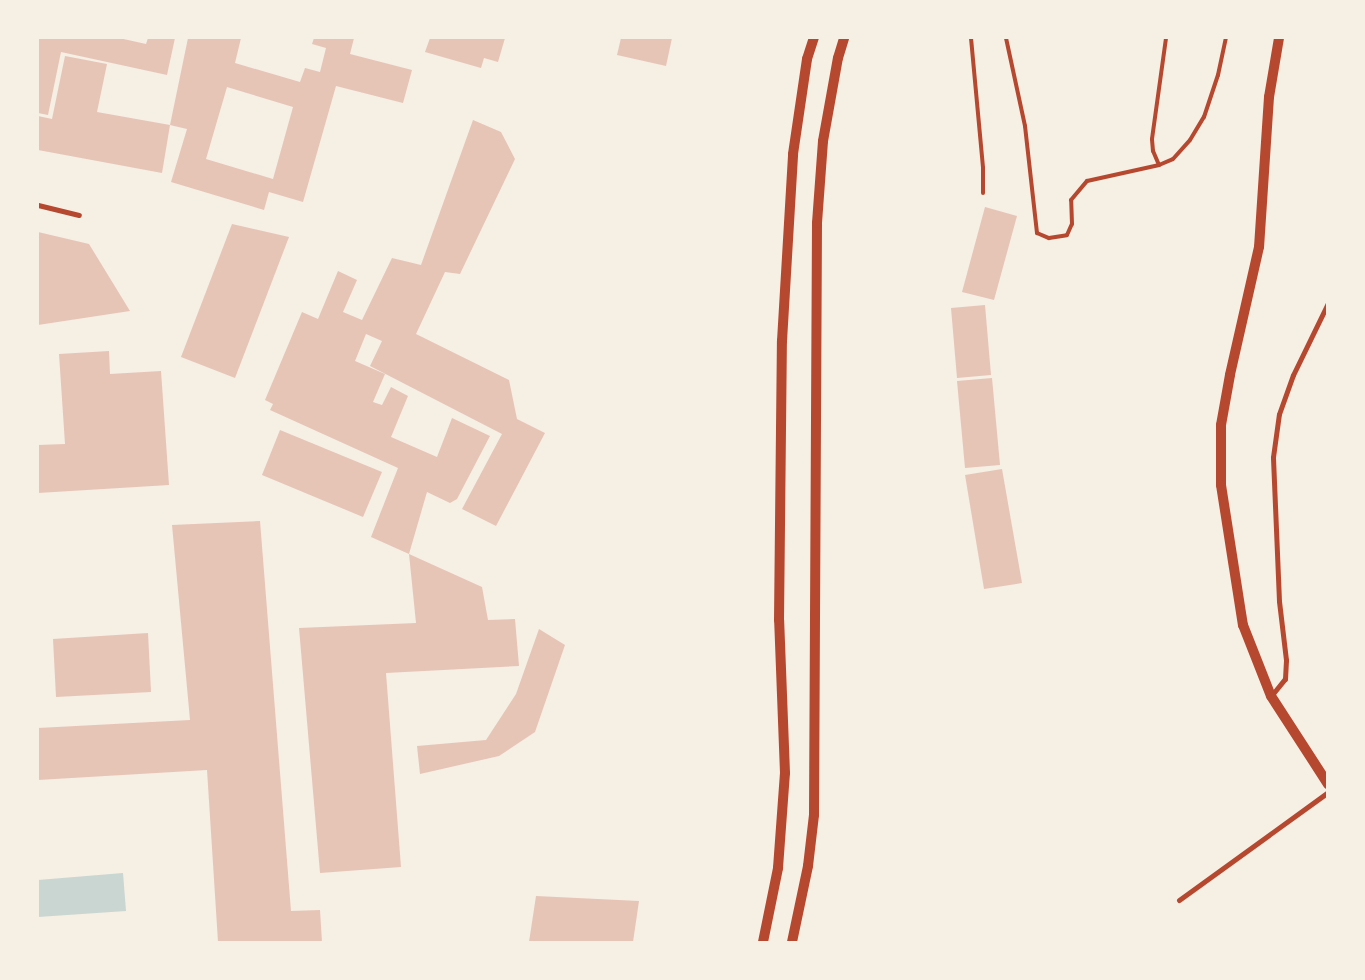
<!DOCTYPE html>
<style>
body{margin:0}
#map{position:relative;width:1365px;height:980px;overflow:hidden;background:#f6efe4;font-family:"DM Sans",sans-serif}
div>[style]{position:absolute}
.water>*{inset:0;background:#c9d6d2}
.building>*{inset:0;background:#e6c5b7}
.service>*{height:4px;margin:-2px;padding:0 2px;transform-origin:2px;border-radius:2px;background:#b5482f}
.minor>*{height:5px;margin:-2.5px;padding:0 2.5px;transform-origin:2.5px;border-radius:2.5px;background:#b5482f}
.secondary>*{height:10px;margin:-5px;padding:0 5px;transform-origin:5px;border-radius:5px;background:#b5482f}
span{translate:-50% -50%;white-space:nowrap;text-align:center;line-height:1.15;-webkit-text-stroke:5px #f6efe4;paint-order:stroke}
.frame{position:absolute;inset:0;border:39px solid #f6efe4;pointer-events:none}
</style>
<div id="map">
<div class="water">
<div style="clip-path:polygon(123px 873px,126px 911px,38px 917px,38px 880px)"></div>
</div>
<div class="building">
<div style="clip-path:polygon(38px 38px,119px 38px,146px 44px,148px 38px,175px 38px,167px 75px,61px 52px,48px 115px,38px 113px)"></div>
<div style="clip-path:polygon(evenodd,188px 38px,241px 38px,235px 63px,300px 82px,305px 68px,320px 72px,326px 48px,312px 44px,314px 38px,354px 38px,350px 54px,412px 70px,403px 103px,336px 86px,303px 202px,269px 192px,264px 210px,171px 182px,187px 129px,170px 125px,188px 38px,227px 87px,293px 107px,273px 179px,206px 159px,227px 87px)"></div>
<div style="clip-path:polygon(430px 38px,505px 38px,498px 62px,484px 58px,481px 68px,425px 52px)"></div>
<div style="clip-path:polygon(621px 38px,672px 38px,666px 66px,617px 55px)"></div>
<div style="clip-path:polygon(65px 56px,107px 64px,97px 112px,170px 125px,162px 173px,38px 150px,38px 116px,52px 119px)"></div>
<div style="clip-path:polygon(473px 120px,501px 132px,515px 159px,460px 274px,445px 272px,416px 334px,509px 380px,517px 419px,545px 433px,496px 526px,462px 509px,502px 434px,370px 366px,382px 341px,366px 334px,355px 361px,385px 374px,373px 402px,382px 405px,391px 387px,408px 396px,391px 437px,437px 457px,452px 418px,490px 436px,457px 499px,450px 503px,427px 492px,409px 554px,371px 537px,398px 468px,270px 410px,273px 404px,265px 400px,302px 312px,318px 319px,338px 271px,357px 280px,343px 312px,362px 320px,392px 258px,421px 265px)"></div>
<div style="clip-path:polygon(985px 207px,1017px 216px,994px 300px,962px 292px)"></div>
<div style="clip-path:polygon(232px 224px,289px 237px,235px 378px,181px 357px)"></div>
<div style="clip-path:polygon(38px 232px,89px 244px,130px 311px,38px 325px)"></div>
<div style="clip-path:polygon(985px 305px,991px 375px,957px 378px,951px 308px)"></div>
<div style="clip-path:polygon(109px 351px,110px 374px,161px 371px,169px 485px,38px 493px,38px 445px,65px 444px,59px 354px)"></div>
<div style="clip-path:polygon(992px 378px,1000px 465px,965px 468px,957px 381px)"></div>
<div style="clip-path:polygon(280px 430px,382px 472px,363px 517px,262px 475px)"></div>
<div style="clip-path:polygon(1002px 469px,1022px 583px,984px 589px,965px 475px)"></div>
<div style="clip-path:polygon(260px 521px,291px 911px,320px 910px,322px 942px,218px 942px,207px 770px,38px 780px,38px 728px,190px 720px,172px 525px)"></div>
<div style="clip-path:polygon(409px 554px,482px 587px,488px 620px,515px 619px,519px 666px,386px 673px,401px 867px,320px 873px,299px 628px,416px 623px)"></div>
<div style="clip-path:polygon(539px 629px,565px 645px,535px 732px,499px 756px,420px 774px,417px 746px,486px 740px,516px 694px)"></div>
<div style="clip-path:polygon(148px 633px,151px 692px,56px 697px,53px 639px)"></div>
<div style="clip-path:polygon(536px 896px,639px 901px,633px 942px,529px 942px)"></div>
</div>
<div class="service">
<div style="left:971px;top:38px;width:131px;rotate:84.7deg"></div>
<div style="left:983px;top:168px;width:25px;rotate:90deg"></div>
<div style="left:1006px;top:38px;width:90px;rotate:77.8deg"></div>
<div style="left:1025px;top:126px;width:108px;rotate:83.6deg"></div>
<div style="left:1037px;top:233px;width:13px;rotate:23deg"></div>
<div style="left:1049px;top:238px;width:18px;rotate:-9deg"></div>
<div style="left:1067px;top:235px;width:12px;rotate:-66deg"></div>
<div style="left:1072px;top:224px;width:24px;rotate:-92deg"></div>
<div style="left:1071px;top:200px;width:25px;rotate:-50deg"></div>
<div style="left:1087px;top:181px;width:74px;rotate:-12.5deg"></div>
<div style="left:1159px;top:165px;width:15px;rotate:-23deg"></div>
<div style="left:1173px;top:159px;width:25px;rotate:-48deg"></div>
<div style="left:1190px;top:140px;width:27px;rotate:-59deg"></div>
<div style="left:1204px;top:117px;width:44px;rotate:-71.6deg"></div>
<div style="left:1218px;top:75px;width:38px;rotate:-78deg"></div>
<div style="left:1159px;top:165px;width:15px;rotate:-113deg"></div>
<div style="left:1153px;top:151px;width:12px;rotate:-95deg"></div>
<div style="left:1152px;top:139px;width:102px;rotate:-82.1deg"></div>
</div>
<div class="minor">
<div style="left:38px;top:205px;width:42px;rotate:13.7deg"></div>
<div style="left:1271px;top:696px;width:22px;rotate:-51deg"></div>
<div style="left:1285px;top:679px;width:19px;rotate:-87deg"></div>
<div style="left:1286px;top:660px;width:59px;rotate:-96.8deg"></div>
<div style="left:1279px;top:601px;width:144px;rotate:-92.4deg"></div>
<div style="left:1273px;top:457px;width:43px;rotate:-82.1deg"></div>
<div style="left:1279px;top:414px;width:41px;rotate:-70.3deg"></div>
<div style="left:1293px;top:375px;width:80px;rotate:-64.1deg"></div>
<div style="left:1179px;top:900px;width:184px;rotate:-35.9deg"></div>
</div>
<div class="secondary">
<div style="left:1279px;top:38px;width:60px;rotate:99.6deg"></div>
<div style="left:1269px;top:97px;width:150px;rotate:93.8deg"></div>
<div style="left:1259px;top:247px;width:131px;rotate:102.8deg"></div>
<div style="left:1230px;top:375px;width:51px;rotate:100.2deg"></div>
<div style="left:1221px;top:425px;width:60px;rotate:90deg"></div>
<div style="left:1221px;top:485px;width:142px;rotate:81.1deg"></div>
<div style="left:1243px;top:625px;width:76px;rotate:68.5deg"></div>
<div style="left:1271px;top:696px;width:105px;rotate:57.1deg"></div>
<div style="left:763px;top:942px;width:76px;rotate:-78.5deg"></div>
<div style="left:778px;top:868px;width:95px;rotate:-85.8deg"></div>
<div style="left:785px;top:773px;width:153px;rotate:-92.2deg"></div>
<div style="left:779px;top:620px;width:279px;rotate:-89.4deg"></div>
<div style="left:782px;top:341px;width:187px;rotate:-86.6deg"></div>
<div style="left:793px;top:154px;width:96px;rotate:-81.6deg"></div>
<div style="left:807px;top:59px;width:22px;rotate:-72deg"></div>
<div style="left:792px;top:942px;width:78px;rotate:-78.1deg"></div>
<div style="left:808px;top:866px;width:51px;rotate:-83.3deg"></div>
<div style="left:814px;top:815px;width:592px;rotate:-89.71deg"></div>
<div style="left:817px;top:223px;width:82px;rotate:-85.8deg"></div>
<div style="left:823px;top:141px;width:84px;rotate:-79.8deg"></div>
<div style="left:838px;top:58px;width:21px;rotate:-73deg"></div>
</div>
<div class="frame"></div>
</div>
